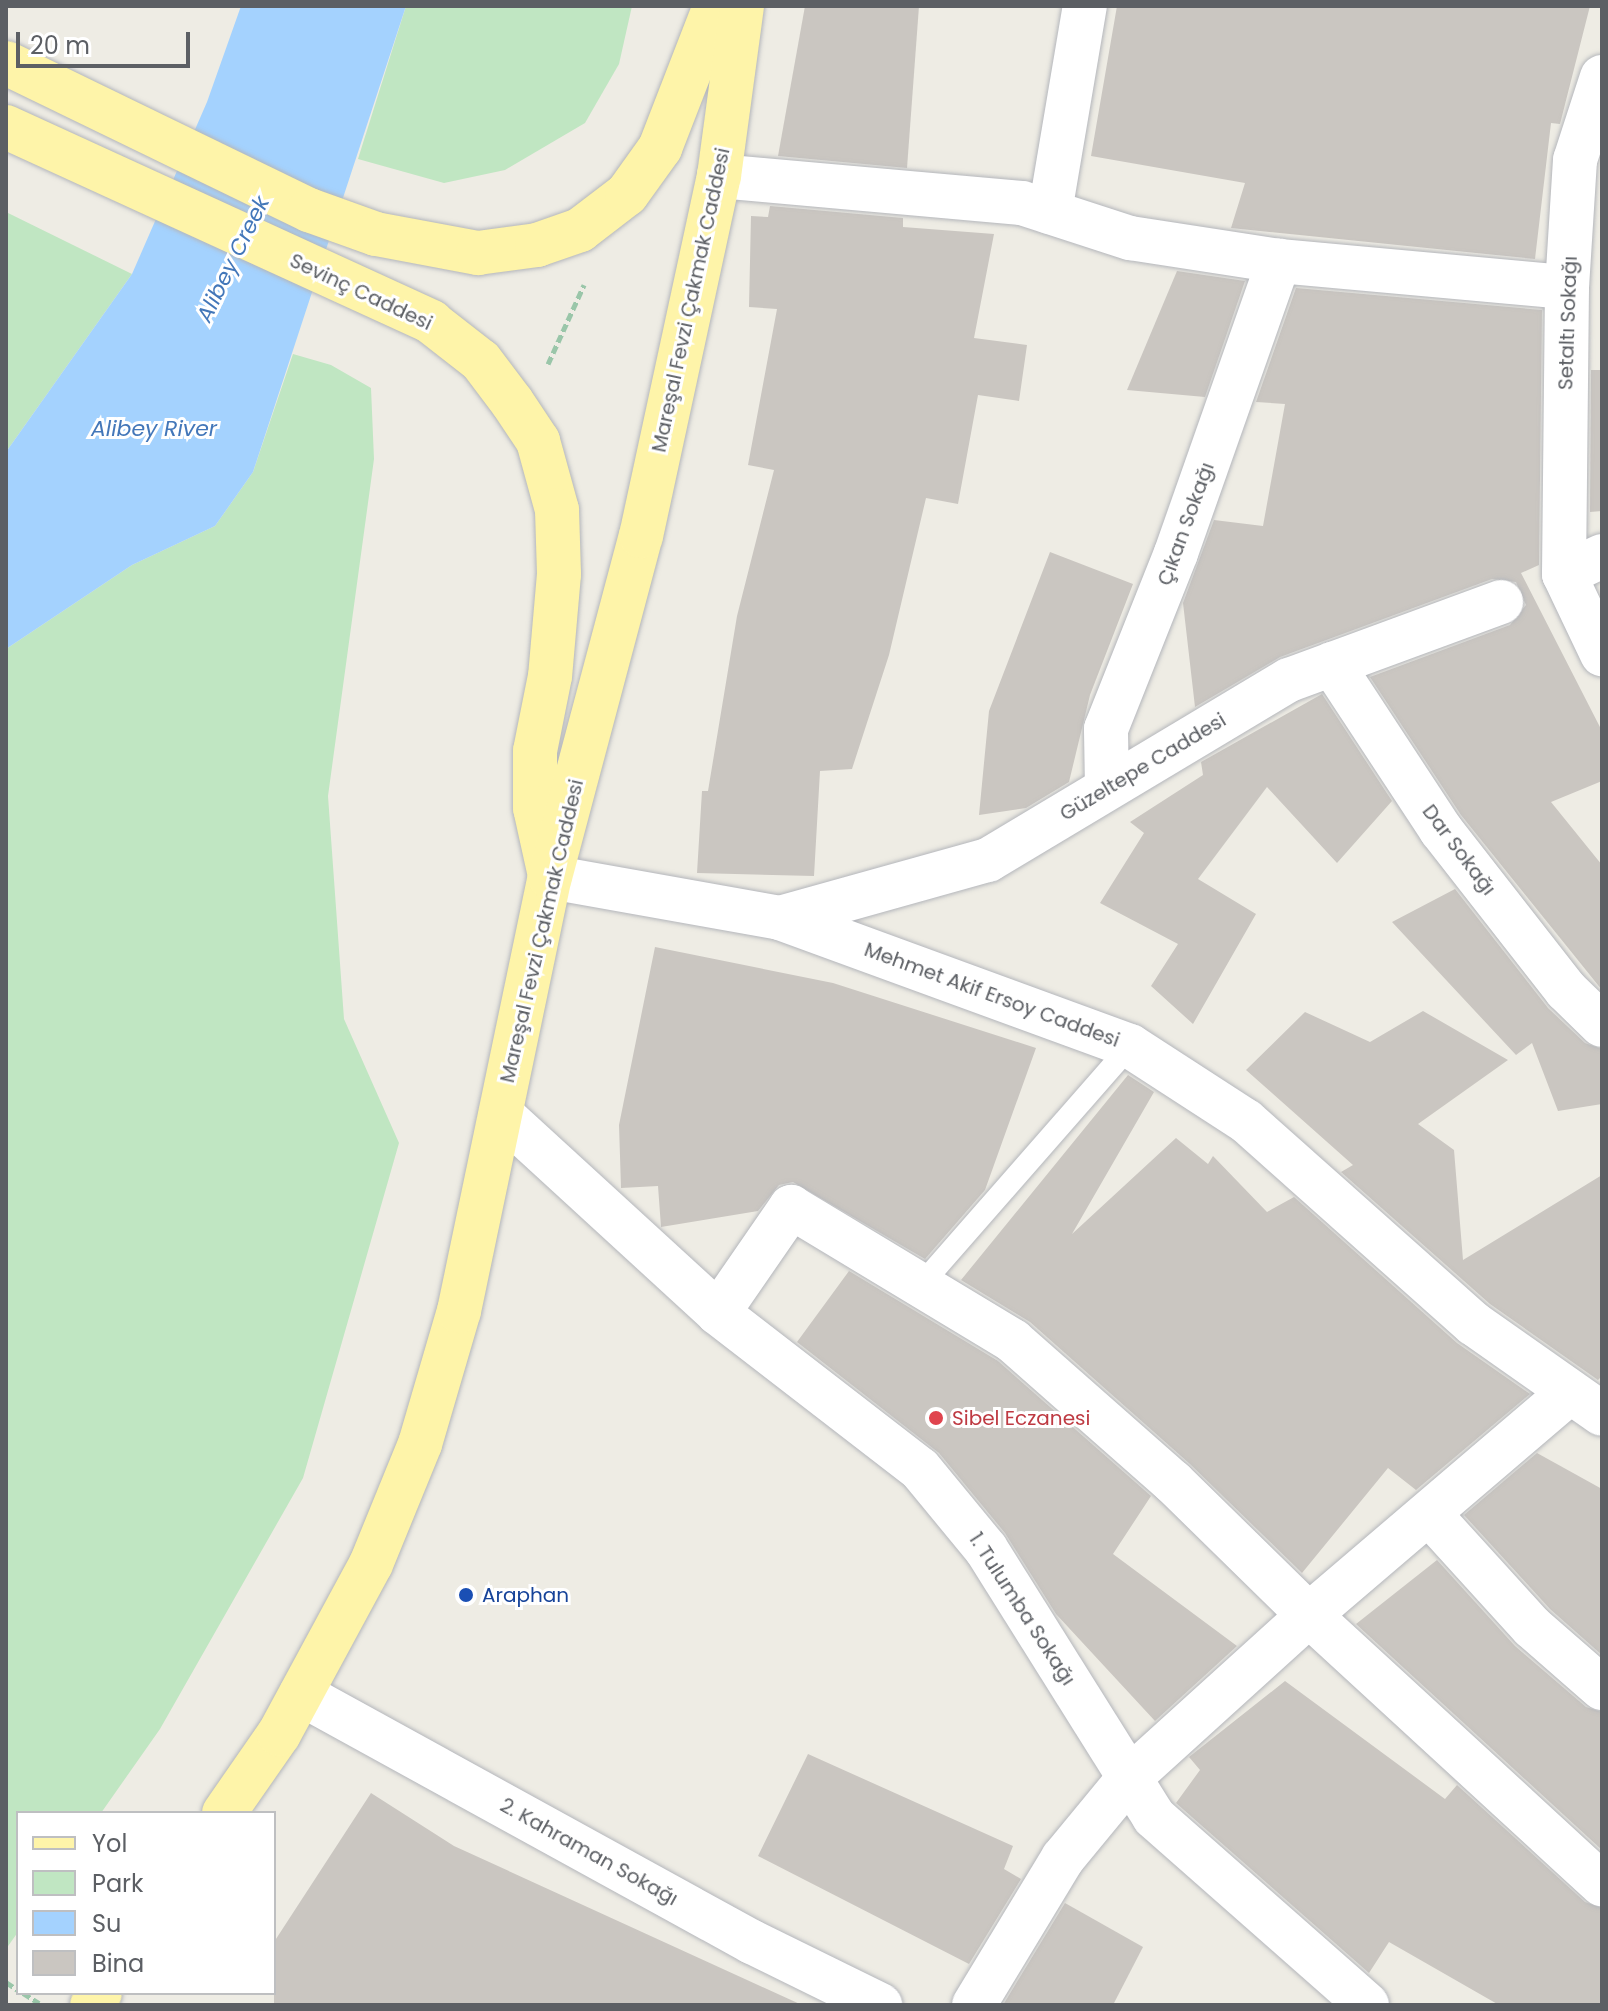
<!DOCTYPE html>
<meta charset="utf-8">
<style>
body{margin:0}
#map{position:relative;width:1608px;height:2011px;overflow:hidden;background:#eeece4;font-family:Poppins,sans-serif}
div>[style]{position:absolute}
.green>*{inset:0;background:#c0e6c2}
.water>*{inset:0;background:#a4d2fe}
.building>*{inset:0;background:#cac6c1}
.path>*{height:5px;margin-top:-2.5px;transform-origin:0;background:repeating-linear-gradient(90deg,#9ac6a9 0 8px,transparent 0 12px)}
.roads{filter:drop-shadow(0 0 2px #b4b6bb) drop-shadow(0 0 2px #b4b6bb)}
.lane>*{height:22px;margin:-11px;padding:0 11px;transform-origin:11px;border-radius:11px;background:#fff}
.street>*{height:44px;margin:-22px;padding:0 22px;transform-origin:22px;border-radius:22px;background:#fff}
.secondary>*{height:44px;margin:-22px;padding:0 22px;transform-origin:22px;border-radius:22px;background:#fff}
.primary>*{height:44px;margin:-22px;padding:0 22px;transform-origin:22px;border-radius:22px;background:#fef4a9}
.dots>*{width:22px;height:22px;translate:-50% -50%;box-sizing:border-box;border:4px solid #fff;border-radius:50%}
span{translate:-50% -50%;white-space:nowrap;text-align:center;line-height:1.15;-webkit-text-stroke:6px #fff;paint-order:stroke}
.street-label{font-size:20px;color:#5c5f64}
.health-label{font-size:20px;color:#be3a42}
.left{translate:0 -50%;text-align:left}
.transit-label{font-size:20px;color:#164399}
.water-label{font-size:22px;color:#4377b9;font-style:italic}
.frame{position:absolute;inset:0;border:8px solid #5c5f64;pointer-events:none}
.legend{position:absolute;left:16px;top:1811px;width:260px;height:184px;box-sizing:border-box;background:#fff;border:2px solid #bebfc1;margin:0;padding:10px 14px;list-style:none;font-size:24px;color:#5c5f64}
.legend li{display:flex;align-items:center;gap:16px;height:40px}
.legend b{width:40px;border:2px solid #bebfc1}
.scale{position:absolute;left:16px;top:32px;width:174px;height:36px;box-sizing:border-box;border:4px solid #5c5f64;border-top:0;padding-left:10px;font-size:24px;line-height:28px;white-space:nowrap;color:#5c5f64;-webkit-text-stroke:6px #fff;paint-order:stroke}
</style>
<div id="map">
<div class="green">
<div style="clip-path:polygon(406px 6px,632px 6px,619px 64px,585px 123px,505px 170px,444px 183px,358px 159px)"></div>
<div style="clip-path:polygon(6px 212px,132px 274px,6px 452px)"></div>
<div style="clip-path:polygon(293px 354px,331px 365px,371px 388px,374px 459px,328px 796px,344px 1019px,399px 1143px,303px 1478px,160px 1729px,101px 1813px,18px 1813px,18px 1932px,6px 1949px,6px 649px,132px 565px,215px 526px,253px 472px)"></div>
</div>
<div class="water">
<div style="clip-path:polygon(241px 6px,406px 6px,253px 472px,215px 526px,132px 565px,6px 649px,6px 452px,132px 274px,207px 102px)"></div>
</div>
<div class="building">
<div style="clip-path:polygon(805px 6px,919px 6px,907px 168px,778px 156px)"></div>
<div style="clip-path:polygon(1117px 6px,1590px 6px,1560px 124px,1551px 123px,1535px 259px,1231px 228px,1245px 183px,1091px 156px)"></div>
<div style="clip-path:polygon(770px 206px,903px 218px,903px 227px,994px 234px,974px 338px,1027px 345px,1019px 401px,978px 395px,958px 504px,926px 498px,889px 655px,852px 769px,820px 771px,814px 876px,697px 873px,702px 791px,708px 791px,737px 616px,774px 470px,748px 465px,777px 309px,749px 307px,751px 216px,768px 217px)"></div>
<div style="clip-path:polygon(1177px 271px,1245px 281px,1205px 397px,1127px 390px)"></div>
<div style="clip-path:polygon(1296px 288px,1542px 310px,1539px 565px,1521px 573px,1602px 731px,1602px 781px,1551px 802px,1602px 865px,1602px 990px,1461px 815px,1370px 677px,1510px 625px,1526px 605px,1516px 582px,1492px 579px,1280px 657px,1195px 707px,1183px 603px,1214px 520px,1263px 526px,1285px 404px,1256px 402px)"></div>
<div style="clip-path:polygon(1591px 370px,1602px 370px,1602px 511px,1590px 512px)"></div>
<div style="clip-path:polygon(1050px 552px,1133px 584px,1090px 695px,1069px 782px,1026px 808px,979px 815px,989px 711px)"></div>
<div style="clip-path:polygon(1322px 694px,1392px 801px,1337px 863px,1267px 787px,1198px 879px,1256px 914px,1193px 1024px,1151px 986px,1178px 944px,1100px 903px,1144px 833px,1130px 822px,1203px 775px,1201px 762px)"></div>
<div style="clip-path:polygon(1455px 889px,1548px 1008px,1585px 1043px,1602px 1049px,1602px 1104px,1558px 1111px,1532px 1043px,1516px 1055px,1392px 922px)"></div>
<div style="clip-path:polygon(655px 947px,833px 983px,1036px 1048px,985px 1190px,925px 1259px,793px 1182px,779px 1185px,758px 1211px,661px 1227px,658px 1186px,621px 1188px,619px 1125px)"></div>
<div style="clip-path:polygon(1423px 1011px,1508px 1060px,1418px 1124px,1454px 1150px,1463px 1260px,1602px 1175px,1602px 1376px,1598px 1380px,1490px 1304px,1341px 1172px,1353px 1165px,1246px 1070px,1305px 1012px,1370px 1042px)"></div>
<div style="clip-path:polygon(1128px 1075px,1154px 1092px,1072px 1234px,1176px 1138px,1208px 1164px,1213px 1156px,1267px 1212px,1294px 1197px,1457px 1343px,1530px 1394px,1416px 1490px,1388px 1468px,1302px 1573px,1190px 1464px,1030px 1322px,961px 1280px)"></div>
<div style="clip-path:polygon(849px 1271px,998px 1361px,1151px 1496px,1113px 1554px,1237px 1646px,1155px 1721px,1056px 1614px,1005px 1533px,939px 1453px,797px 1342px)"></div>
<div style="clip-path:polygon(1537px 1453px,1602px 1489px,1602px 1655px,1550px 1609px,1464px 1515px)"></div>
<div style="clip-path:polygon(1437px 1560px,1515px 1646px,1586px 1707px,1602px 1712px,1602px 1850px,1356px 1624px)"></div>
<div style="clip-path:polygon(1285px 1681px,1445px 1799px,1457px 1785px,1585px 1902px,1602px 1908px,1602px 2005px,1499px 2005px,1389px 1942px,1369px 1973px,1176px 1803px,1200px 1770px,1189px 1757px)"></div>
<div style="clip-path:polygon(808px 1754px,1013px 1846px,1004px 1869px,1021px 1879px,969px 1964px,758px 1856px)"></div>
<div style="clip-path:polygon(371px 1793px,454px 1846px,802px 2005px,274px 2005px,274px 1942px)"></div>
<div style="clip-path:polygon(1065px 1903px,1143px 1947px,1113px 2005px,1003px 2005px)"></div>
</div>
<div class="path">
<div style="left:548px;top:364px;width:87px;rotate:-65.5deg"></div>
<div style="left:6px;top:1982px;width:14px;rotate:34deg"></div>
<div style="left:23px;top:1993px;width:19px;rotate:32deg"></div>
</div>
<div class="roads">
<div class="lane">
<div style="left:920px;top:1286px;width:319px;rotate:-48.8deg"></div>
</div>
<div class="street">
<div style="left:1602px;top:77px;width:87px;rotate:108deg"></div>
<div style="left:1575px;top:160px;width:127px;rotate:93.6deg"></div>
<div style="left:1567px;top:287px;width:287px;rotate:90.6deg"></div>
<div style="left:1564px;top:574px;width:89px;rotate:64.6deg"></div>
<div style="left:719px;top:176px;width:304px;rotate:5.1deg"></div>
<div style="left:1022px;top:203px;width:114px;rotate:18deg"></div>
<div style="left:1130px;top:238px;width:151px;rotate:8.8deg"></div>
<div style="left:1279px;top:261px;width:289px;rotate:5.2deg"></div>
<div style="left:1050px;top:212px;width:209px;rotate:-80.4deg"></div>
<div style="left:1332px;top:664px;width:199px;rotate:56.7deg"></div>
<div style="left:1441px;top:830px;width:203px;rotate:52deg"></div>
<div style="left:1566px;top:990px;width:50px;rotate:44.2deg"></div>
<div style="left:1107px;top:788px;width:59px;rotate:-91deg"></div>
<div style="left:1106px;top:729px;width:189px;rotate:-68.3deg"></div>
<div style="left:1176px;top:553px;width:310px;rotate:-70.6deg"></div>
<div style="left:501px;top:1114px;width:294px;rotate:42.5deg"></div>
<div style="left:718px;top:1313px;width:255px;rotate:37.7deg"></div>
<div style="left:920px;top:1469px;width:104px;rotate:50.5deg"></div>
<div style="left:986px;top:1549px;width:316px;rotate:57.9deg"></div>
<div style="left:1154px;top:1817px;width:284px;rotate:41.4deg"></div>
<div style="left:718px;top:1313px;width:129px;rotate:-55.4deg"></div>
<div style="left:791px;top:1207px;width:259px;rotate:31.1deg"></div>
<div style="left:1013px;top:1341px;width:213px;rotate:41.4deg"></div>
<div style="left:1173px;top:1482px;width:190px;rotate:44.4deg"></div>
<div style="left:1309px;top:1615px;width:243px;rotate:137.8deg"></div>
<div style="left:1129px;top:1778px;width:104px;rotate:129.5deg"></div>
<div style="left:1063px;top:1858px;width:172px;rotate:121.2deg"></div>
<div style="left:1570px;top:1392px;width:343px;rotate:139.5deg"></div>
<div style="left:1309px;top:1615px;width:398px;rotate:42.6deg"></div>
<div style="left:1431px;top:1516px;width:150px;rotate:47.7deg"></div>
<div style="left:1532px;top:1627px;width:93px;rotate:41.1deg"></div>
<div style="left:301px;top:1694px;width:515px;rotate:28.81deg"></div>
<div style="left:752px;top:1942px;width:143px;rotate:26.2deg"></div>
</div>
<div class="secondary">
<div style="left:1564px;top:574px;width:42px;rotate:-25.3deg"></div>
<div style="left:550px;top:877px;width:234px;rotate:10.1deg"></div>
<div style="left:780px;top:918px;width:373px;rotate:20.1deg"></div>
<div style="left:1130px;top:1046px;width:138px;rotate:32.9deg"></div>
<div style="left:1246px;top:1121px;width:305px;rotate:41.7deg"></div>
<div style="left:1474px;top:1324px;width:156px;rotate:35.1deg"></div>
<div style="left:780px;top:918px;width:216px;rotate:-15.6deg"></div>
<div style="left:988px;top:860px;width:351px;rotate:-30.9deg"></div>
<div style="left:1289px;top:680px;width:226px;rotate:-20.2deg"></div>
</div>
<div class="primary">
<div style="left:6px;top:63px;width:337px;rotate:25.9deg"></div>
<div style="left:309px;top:210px;width:71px;rotate:19.7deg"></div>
<div style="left:376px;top:234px;width:104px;rotate:10.6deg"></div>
<div style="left:478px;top:253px;width:60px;rotate:-7.7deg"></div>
<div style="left:537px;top:245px;width:46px;rotate:-19.2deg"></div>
<div style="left:580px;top:230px;width:59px;rotate:-37.5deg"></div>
<div style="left:627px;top:194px;width:57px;rotate:-54.3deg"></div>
<div style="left:660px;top:148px;width:152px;rotate:-68.8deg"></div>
<div style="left:6px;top:127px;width:468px;rotate:24.6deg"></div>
<div style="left:431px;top:322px;width:63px;rotate:38deg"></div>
<div style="left:481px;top:361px;width:51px;rotate:52.9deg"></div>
<div style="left:512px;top:402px;width:47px;rotate:56.3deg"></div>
<div style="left:538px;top:441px;width:72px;rotate:74.6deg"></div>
<div style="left:557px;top:510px;width:64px;rotate:88.2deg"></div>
<div style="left:559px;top:574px;width:102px;rotate:95deg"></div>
<div style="left:550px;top:676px;width:76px;rotate:101.3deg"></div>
<div style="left:535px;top:751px;width:57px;rotate:90deg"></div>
<div style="left:535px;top:808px;width:65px;rotate:77.5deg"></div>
<div style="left:224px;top:1813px;width:96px;rotate:-55.2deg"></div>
<div style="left:279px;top:1734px;width:193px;rotate:-61.6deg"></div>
<div style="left:371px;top:1564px;width:130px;rotate:-67.8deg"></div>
<div style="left:420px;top:1444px;width:139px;rotate:-73.7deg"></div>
<div style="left:459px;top:1311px;width:443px;rotate:-78.2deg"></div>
<div style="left:550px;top:877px;width:353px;rotate:-75.1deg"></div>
<div style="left:641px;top:536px;width:368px;rotate:-77.8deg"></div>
<div style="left:719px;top:176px;width:172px;rotate:-82.3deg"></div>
<div style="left:92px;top:2005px;width:14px;rotate:-56deg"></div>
</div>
</div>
<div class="dots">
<div style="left:936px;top:1418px;background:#e0444e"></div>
<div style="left:466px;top:1595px;background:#1a4fb4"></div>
</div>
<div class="street-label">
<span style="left:361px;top:292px;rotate:25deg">Sevinç Caddesi</span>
<span style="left:691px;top:300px;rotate:-78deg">Mareşal Fevzi Çakmak Caddesi</span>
<span style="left:1568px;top:323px;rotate:-88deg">Setaltı Sokağı</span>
<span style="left:1186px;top:524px;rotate:-70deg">Çıkan Sokağı</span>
<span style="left:1143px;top:767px;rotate:-31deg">Güzeltepe Caddesi</span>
<span style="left:1459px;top:850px;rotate:53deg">Dar Sokağı</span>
<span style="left:542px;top:931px;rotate:-77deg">Mareşal Fevzi Çakmak Caddesi</span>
<span style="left:992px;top:995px;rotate:20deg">Mehmet Akif Ersoy Caddesi</span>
<span style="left:1022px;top:1609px;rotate:57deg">1. Tulumba Sokağı</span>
<span style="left:589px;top:1852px;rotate:29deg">2. Kahraman Sokağı</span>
</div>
<div class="health-label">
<span class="left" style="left:952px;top:1418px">Sibel Eczanesi</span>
</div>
<div class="transit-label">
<span class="left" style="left:482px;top:1595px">Araphan</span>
</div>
<div class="water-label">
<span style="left:233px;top:259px;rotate:-64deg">Alibey Creek</span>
<span style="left:154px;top:429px">Alibey River</span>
</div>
<div class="frame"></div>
<ul class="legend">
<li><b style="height:10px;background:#fef4a9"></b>Yol</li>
<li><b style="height:22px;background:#c0e6c2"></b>Park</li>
<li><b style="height:22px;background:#a4d2fe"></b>Su</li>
<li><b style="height:22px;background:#cac6c1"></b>Bina</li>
</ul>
<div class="scale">20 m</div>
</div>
